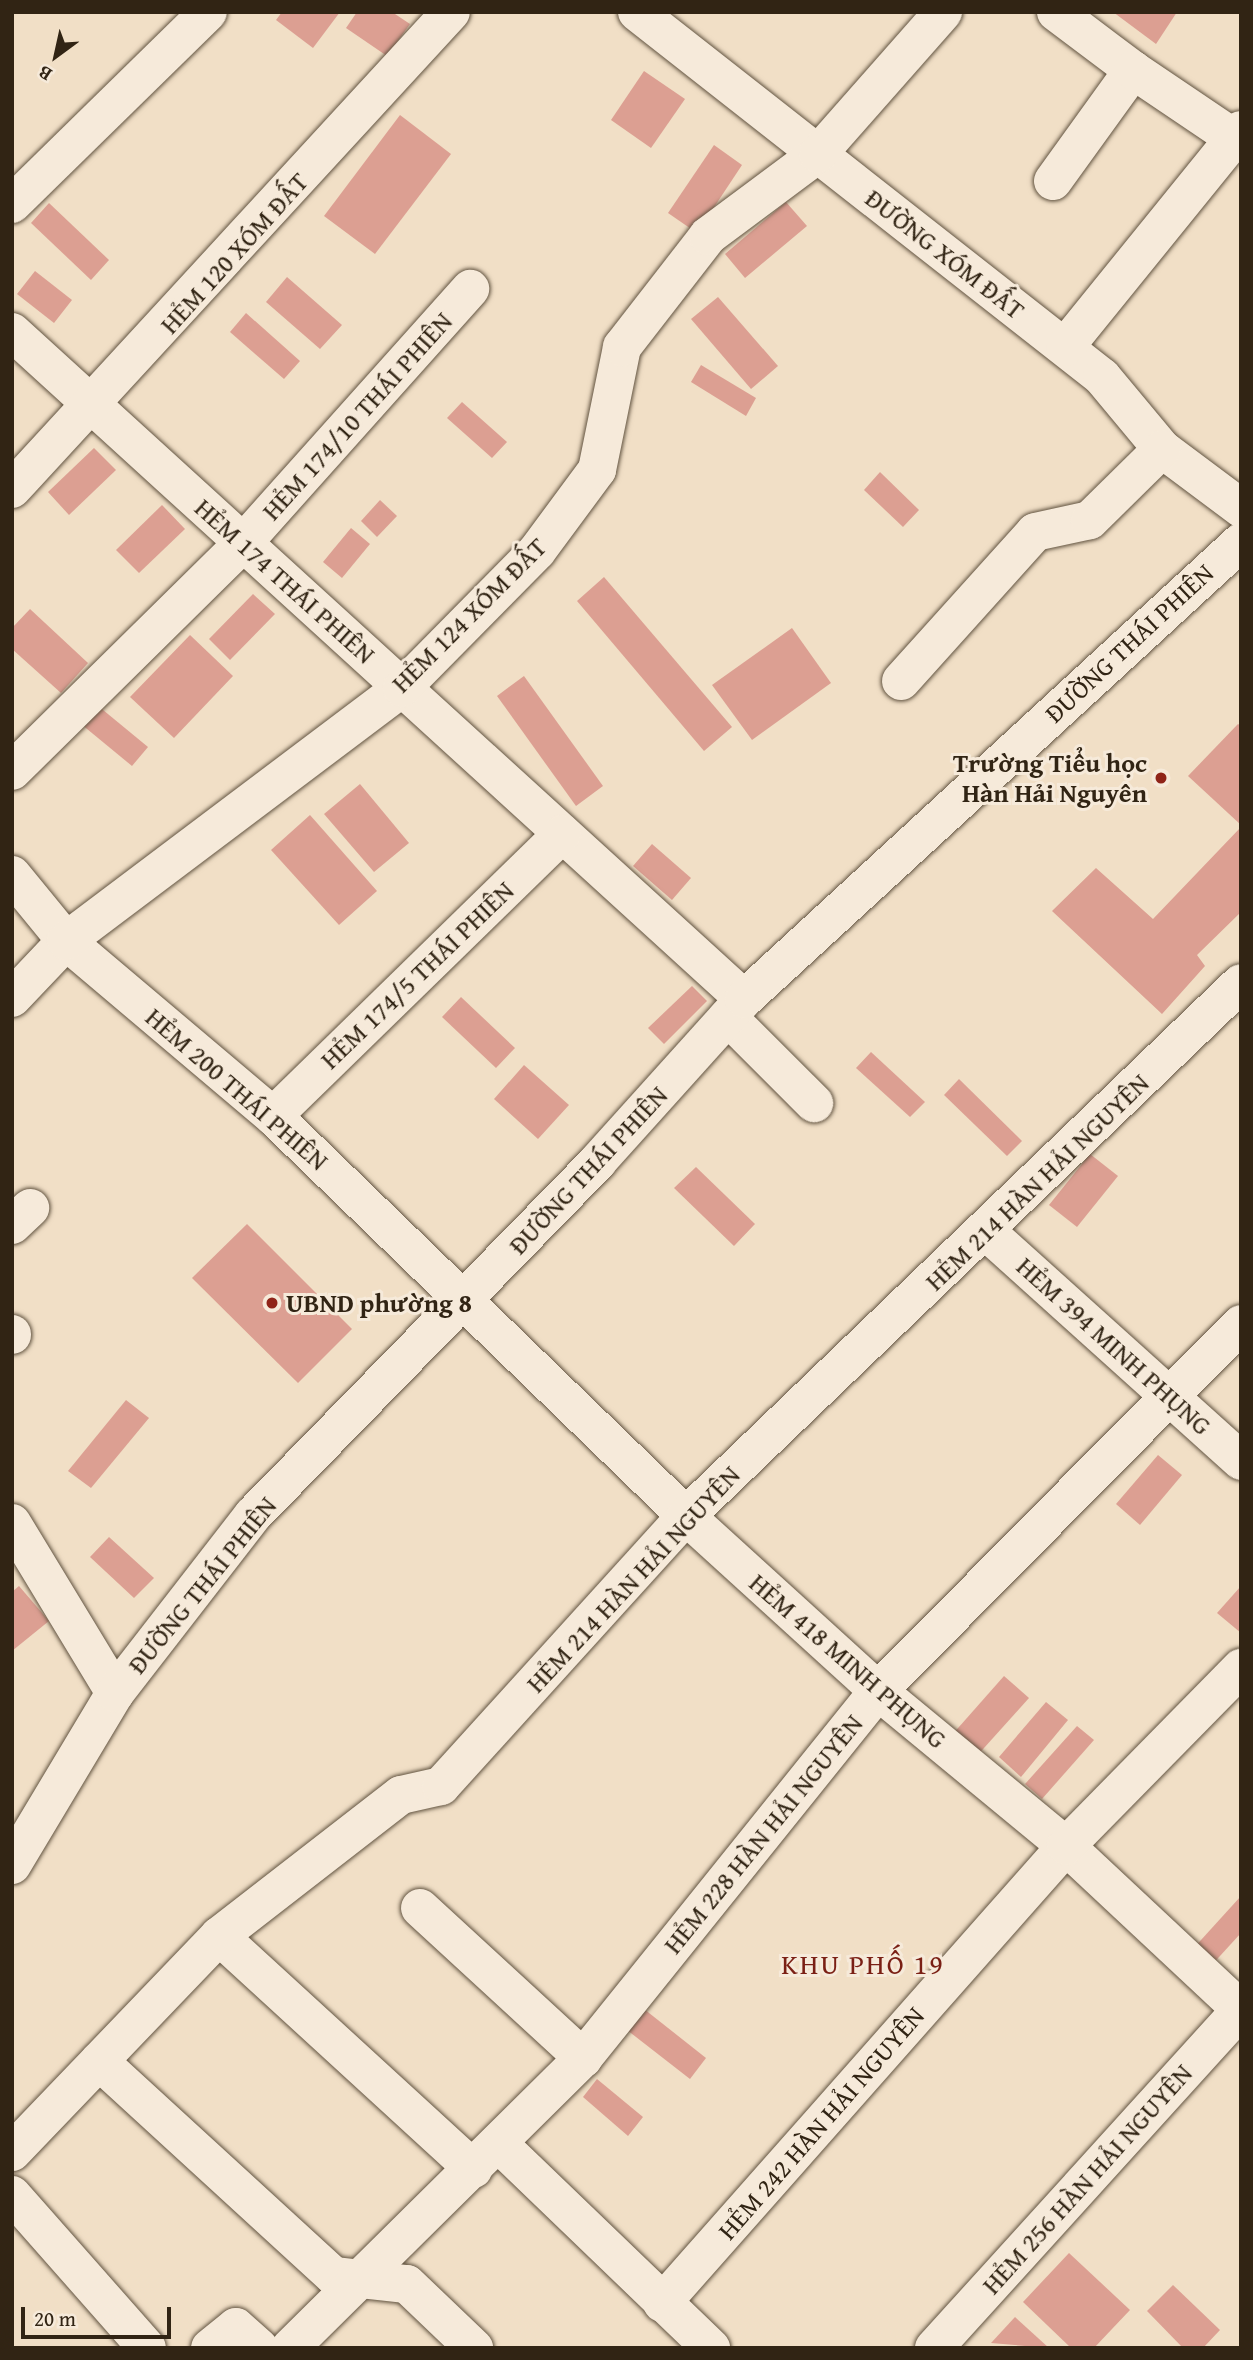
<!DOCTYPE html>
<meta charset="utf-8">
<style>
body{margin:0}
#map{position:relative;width:1253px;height:2360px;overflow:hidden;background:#f1dfc6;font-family:"Gentium Book Plus",serif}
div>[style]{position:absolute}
.building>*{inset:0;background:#dc9f92}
.roads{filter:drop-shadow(0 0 2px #615340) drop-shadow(0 0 2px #615340)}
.minor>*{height:38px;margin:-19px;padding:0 19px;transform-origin:19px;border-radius:19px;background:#f6eada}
.dots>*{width:19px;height:19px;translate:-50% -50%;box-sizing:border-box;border:4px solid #f6eada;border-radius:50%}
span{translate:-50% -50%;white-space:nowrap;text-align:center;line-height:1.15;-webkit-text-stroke:6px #f6eada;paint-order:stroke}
.street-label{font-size:26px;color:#312414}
.poi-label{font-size:26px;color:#312414;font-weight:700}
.right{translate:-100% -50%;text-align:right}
.left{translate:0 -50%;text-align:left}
.neighbourhood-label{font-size:28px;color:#7a1f14;letter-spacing:2px}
.frame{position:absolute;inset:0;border:14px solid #312414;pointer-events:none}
.north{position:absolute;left:21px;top:21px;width:70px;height:70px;-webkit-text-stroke:5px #f6eada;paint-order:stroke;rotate:213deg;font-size:19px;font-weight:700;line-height:28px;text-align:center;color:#312414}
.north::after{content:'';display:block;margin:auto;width:24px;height:32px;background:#312414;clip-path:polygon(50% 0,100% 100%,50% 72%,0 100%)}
.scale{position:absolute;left:21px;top:2307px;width:150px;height:32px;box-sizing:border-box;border:4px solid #312414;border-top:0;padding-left:9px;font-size:21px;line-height:24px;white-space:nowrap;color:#312414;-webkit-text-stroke:5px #f6eada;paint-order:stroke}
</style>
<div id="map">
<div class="building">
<div style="clip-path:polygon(282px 12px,340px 12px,313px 48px,276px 20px)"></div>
<div style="clip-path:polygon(357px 12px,392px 12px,410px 24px,387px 56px,346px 28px)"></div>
<div style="clip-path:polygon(1113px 12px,1177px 12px,1156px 44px)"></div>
<div style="clip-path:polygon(644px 71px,685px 99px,651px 148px,611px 120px)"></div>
<div style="clip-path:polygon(400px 115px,451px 154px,375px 254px,324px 216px)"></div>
<div style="clip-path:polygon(714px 145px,742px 165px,697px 233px,668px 213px)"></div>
<div style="clip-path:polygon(786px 202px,807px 226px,745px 278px,725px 254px)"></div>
<div style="clip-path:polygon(49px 203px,109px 260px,91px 280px,31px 223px)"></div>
<div style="clip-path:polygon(35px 271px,72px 300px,54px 323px,17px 294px)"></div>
<div style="clip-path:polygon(287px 277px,342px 325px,320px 349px,266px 302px)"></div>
<div style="clip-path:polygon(718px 297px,778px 366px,751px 389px,691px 319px)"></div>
<div style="clip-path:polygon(246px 313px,300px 361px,284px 379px,230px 332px)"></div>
<div style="clip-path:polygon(701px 365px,756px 398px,746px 416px,691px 382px)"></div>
<div style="clip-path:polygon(462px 402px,507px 442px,492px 458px,447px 418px)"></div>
<div style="clip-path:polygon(94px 448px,116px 470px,69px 515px,48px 492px)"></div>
<div style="clip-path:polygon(880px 472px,919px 510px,903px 527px,864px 490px)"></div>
<div style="clip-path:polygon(380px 500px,397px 516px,377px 537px,361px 521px)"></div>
<div style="clip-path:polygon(162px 505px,185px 529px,139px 573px,116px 550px)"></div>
<div style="clip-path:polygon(351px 528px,370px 544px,342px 578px,323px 562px)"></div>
<div style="clip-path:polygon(604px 577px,732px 727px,704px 751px,577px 601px)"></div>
<div style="clip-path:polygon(253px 594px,275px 614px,230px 660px,209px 639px)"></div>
<div style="clip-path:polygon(30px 609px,88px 663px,61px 693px,12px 649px,12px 628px)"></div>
<div style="clip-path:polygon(792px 628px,831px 683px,752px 740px,712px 685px)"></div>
<div style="clip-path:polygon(190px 635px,233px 676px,174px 738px,130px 697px)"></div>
<div style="clip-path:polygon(524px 676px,603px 786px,576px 806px,497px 696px)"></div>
<div style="clip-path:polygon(97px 705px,148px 747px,132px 766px,81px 724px)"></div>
<div style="clip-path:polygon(1238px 724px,1241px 726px,1241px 825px,1188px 776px)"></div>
<div style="clip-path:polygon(360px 784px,409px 843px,374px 872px,324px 814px)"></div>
<div style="clip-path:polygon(310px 815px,377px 891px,339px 925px,271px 850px)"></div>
<div style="clip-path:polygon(1241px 827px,1241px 912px,1197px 955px,1205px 966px,1162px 1014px,1052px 911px,1096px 868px,1153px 919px)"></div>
<div style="clip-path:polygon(652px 844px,691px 878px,672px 900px,633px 866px)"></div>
<div style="clip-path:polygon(692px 986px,707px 1001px,664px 1044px,648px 1028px)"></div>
<div style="clip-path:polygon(461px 997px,515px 1048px,496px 1068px,442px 1017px)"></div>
<div style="clip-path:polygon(871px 1052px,925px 1102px,910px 1117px,856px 1068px)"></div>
<div style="clip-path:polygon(524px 1065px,569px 1105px,538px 1139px,494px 1099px)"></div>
<div style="clip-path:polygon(959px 1079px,1022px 1141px,1007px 1156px,944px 1095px)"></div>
<div style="clip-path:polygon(1090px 1154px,1118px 1176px,1077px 1227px,1049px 1205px)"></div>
<div style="clip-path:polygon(696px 1167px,755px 1224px,734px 1246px,674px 1188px)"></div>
<div style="clip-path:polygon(247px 1224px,352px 1329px,298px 1383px,192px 1278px)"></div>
<div style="clip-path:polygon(126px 1400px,149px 1418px,91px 1488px,68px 1471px)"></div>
<div style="clip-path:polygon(1158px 1455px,1182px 1475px,1140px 1525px,1116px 1504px)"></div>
<div style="clip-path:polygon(109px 1537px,154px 1578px,134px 1598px,90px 1557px)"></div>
<div style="clip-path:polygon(19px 1586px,49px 1621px,12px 1651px,12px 1592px)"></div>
<div style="clip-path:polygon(1241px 1586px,1241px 1633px,1217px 1613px)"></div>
<div style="clip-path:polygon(1004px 1676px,1029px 1698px,975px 1758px,951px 1736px)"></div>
<div style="clip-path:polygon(1046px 1702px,1068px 1720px,1021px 1777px,999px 1757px)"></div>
<div style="clip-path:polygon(1077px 1726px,1094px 1740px,1042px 1799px,1025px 1784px)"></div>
<div style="clip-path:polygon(1241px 1896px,1241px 1933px,1209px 1968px,1191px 1951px)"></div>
<div style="clip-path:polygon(644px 2009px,706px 2058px,690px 2079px,627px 2030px)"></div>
<div style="clip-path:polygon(597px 2079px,643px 2117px,628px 2136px,583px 2097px)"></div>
<div style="clip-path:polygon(1069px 2253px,1130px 2310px,1094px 2348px,1071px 2348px,1023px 2302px)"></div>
<div style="clip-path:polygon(1173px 2285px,1220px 2330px,1203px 2348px,1183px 2348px,1147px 2311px)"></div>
<div style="clip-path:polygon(1015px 2317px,1049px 2348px,991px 2343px)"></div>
</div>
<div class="roads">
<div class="minor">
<div style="left:637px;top:12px;width:591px;rotate:38.13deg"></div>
<div style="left:1102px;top:377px;width:94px;rotate:50.2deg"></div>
<div style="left:1162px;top:449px;width:99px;rotate:36.8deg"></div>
<div style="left:1056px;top:12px;width:96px;rotate:37deg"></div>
<div style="left:1053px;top:181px;width:137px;rotate:-54.2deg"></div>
<div style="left:1133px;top:70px;width:122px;rotate:34deg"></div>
<div style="left:12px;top:204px;width:274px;rotate:-44.4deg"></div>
<div style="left:12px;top:332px;width:990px;rotate:42.34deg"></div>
<div style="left:1065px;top:347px;width:279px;rotate:-51deg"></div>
<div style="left:12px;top:489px;width:648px;rotate:-47.38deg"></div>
<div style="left:901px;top:681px;width:200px;rotate:-48deg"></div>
<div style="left:1035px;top:532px;width:56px;rotate:-12.3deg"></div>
<div style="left:1090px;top:520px;width:101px;rotate:-44.6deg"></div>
<div style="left:12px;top:771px;width:325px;rotate:-44.6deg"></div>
<div style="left:243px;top:543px;width:341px;rotate:-48.2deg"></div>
<div style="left:12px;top:875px;width:85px;rotate:50.7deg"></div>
<div style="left:66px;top:941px;width:271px;rotate:40.2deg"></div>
<div style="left:273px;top:1116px;width:575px;rotate:44.08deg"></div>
<div style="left:686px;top:1516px;width:260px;rotate:42.3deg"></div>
<div style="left:878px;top:1691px;width:244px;rotate:39.5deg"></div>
<div style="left:1066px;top:1846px;width:240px;rotate:43.1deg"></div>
<div style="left:12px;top:998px;width:79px;rotate:-46.5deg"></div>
<div style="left:66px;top:941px;width:421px;rotate:-37deg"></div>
<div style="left:402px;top:688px;width:192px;rotate:-45.4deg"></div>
<div style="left:537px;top:551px;width:101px;rotate:-53.5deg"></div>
<div style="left:597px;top:470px;width:126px;rotate:-78.5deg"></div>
<div style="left:622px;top:347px;width:140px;rotate:-52.2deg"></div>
<div style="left:708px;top:236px;width:137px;rotate:-36.7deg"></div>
<div style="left:818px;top:154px;width:189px;rotate:-48.6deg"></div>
<div style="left:728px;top:1017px;width:122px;rotate:45deg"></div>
<div style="left:273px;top:1116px;width:404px;rotate:-44.3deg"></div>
<div style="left:12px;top:1225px;width:25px;rotate:-43deg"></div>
<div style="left:987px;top:1232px;width:342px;rotate:42deg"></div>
<div style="left:12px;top:1334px;width:1px;rotate:90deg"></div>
<div style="left:12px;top:1523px;width:199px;rotate:58.8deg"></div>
<div style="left:12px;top:1865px;width:200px;rotate:-59.1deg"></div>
<div style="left:115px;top:1693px;width:225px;rotate:-52.2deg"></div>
<div style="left:253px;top:1515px;width:494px;rotate:-45.7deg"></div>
<div style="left:598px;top:1161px;width:218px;rotate:-48deg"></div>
<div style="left:744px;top:999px;width:675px;rotate:-42.6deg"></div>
<div style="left:420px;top:1908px;width:222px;rotate:42.6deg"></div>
<div style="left:219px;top:1936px;width:345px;rotate:42.5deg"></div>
<div style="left:99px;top:2061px;width:319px;rotate:42.5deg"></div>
<div style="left:334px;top:2276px;width:73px;rotate:6.3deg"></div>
<div style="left:407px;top:2284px;width:93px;rotate:43.7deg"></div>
<div style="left:498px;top:2143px;width:296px;rotate:43.9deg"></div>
<div style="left:12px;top:2152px;width:299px;rotate:-46.2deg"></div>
<div style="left:219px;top:1936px;width:230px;rotate:-37.8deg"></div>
<div style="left:401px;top:1795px;width:41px;rotate:-12.7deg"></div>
<div style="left:441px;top:1786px;width:365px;rotate:-47.8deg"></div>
<div style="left:686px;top:1516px;width:769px;rotate:-43.84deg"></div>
<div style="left:12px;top:2195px;width:204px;rotate:48.6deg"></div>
<div style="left:662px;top:2303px;width:610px;rotate:-48.52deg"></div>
<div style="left:1066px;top:1846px;width:250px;rotate:-45.5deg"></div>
<div style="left:210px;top:2348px;width:33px;rotate:-39deg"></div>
<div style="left:236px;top:2327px;width:31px;rotate:42deg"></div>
<div style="left:290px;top:2348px;width:412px;rotate:-44.7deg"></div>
<div style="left:583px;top:2058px;width:471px;rotate:-51.2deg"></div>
<div style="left:878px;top:1691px;width:516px;rotate:-45.31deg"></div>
<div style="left:934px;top:2348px;width:457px;rotate:-47.8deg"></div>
</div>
</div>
<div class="dots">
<div style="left:1161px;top:778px;background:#8f2418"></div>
<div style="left:272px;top:1303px;background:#8f2418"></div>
</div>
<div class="street-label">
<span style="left:234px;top:253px;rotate:-48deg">HẺM 120 XÓM ĐẤT</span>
<span style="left:945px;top:254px;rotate:38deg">ĐƯỜNG XÓM ĐẤT</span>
<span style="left:357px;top:416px;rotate:-48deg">HẺM 174/10 THÁI PHIÊN</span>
<span style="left:285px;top:581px;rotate:42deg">HẺM 174 THÁI PHIÊN</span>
<span style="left:469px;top:615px;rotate:-45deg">HẺM 124 XÓM ĐẤT</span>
<span style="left:1129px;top:643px;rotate:-43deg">ĐƯỜNG THÁI PHIÊN</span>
<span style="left:417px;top:975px;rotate:-44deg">HẺM 174/5 THÁI PHIÊN</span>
<span style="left:237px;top:1089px;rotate:41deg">HẺM 200 THÁI PHIÊN</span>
<span style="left:588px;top:1170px;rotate:-47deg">ĐƯỜNG THÁI PHIÊN</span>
<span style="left:1037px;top:1182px;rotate:-44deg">HẺM 214 HÀN HẢI NGUYÊN</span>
<span style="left:1114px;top:1346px;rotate:42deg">HẺM 394 MINH PHỤNG</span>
<span style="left:633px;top:1579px;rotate:-47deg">HẺM 214 HÀN HẢI NGUYÊN</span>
<span style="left:202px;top:1585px;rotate:-51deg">ĐƯỜNG THÁI PHIÊN</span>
<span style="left:848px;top:1661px;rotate:41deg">HẺM 418 MINH PHỤNG</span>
<span style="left:763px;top:1834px;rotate:-51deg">HẺM 228 HÀN HẢI NGUYÊN</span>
<span style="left:821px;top:2123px;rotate:-49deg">HẺM 242 HÀN HẢI NGUYÊN</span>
<span style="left:1087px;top:2179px;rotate:-48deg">HẺM 256 HÀN HẢI NGUYÊN</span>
</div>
<div class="poi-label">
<span class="right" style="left:1147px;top:778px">Trường Tiểu học<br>Hàn Hải Nguyên</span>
<span class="left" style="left:286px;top:1303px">UBND phường 8</span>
</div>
<div class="neighbourhood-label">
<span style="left:863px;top:1964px">KHU PHỐ 19</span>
</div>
<div class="frame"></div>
<div class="north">B</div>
<div class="scale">20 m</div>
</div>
